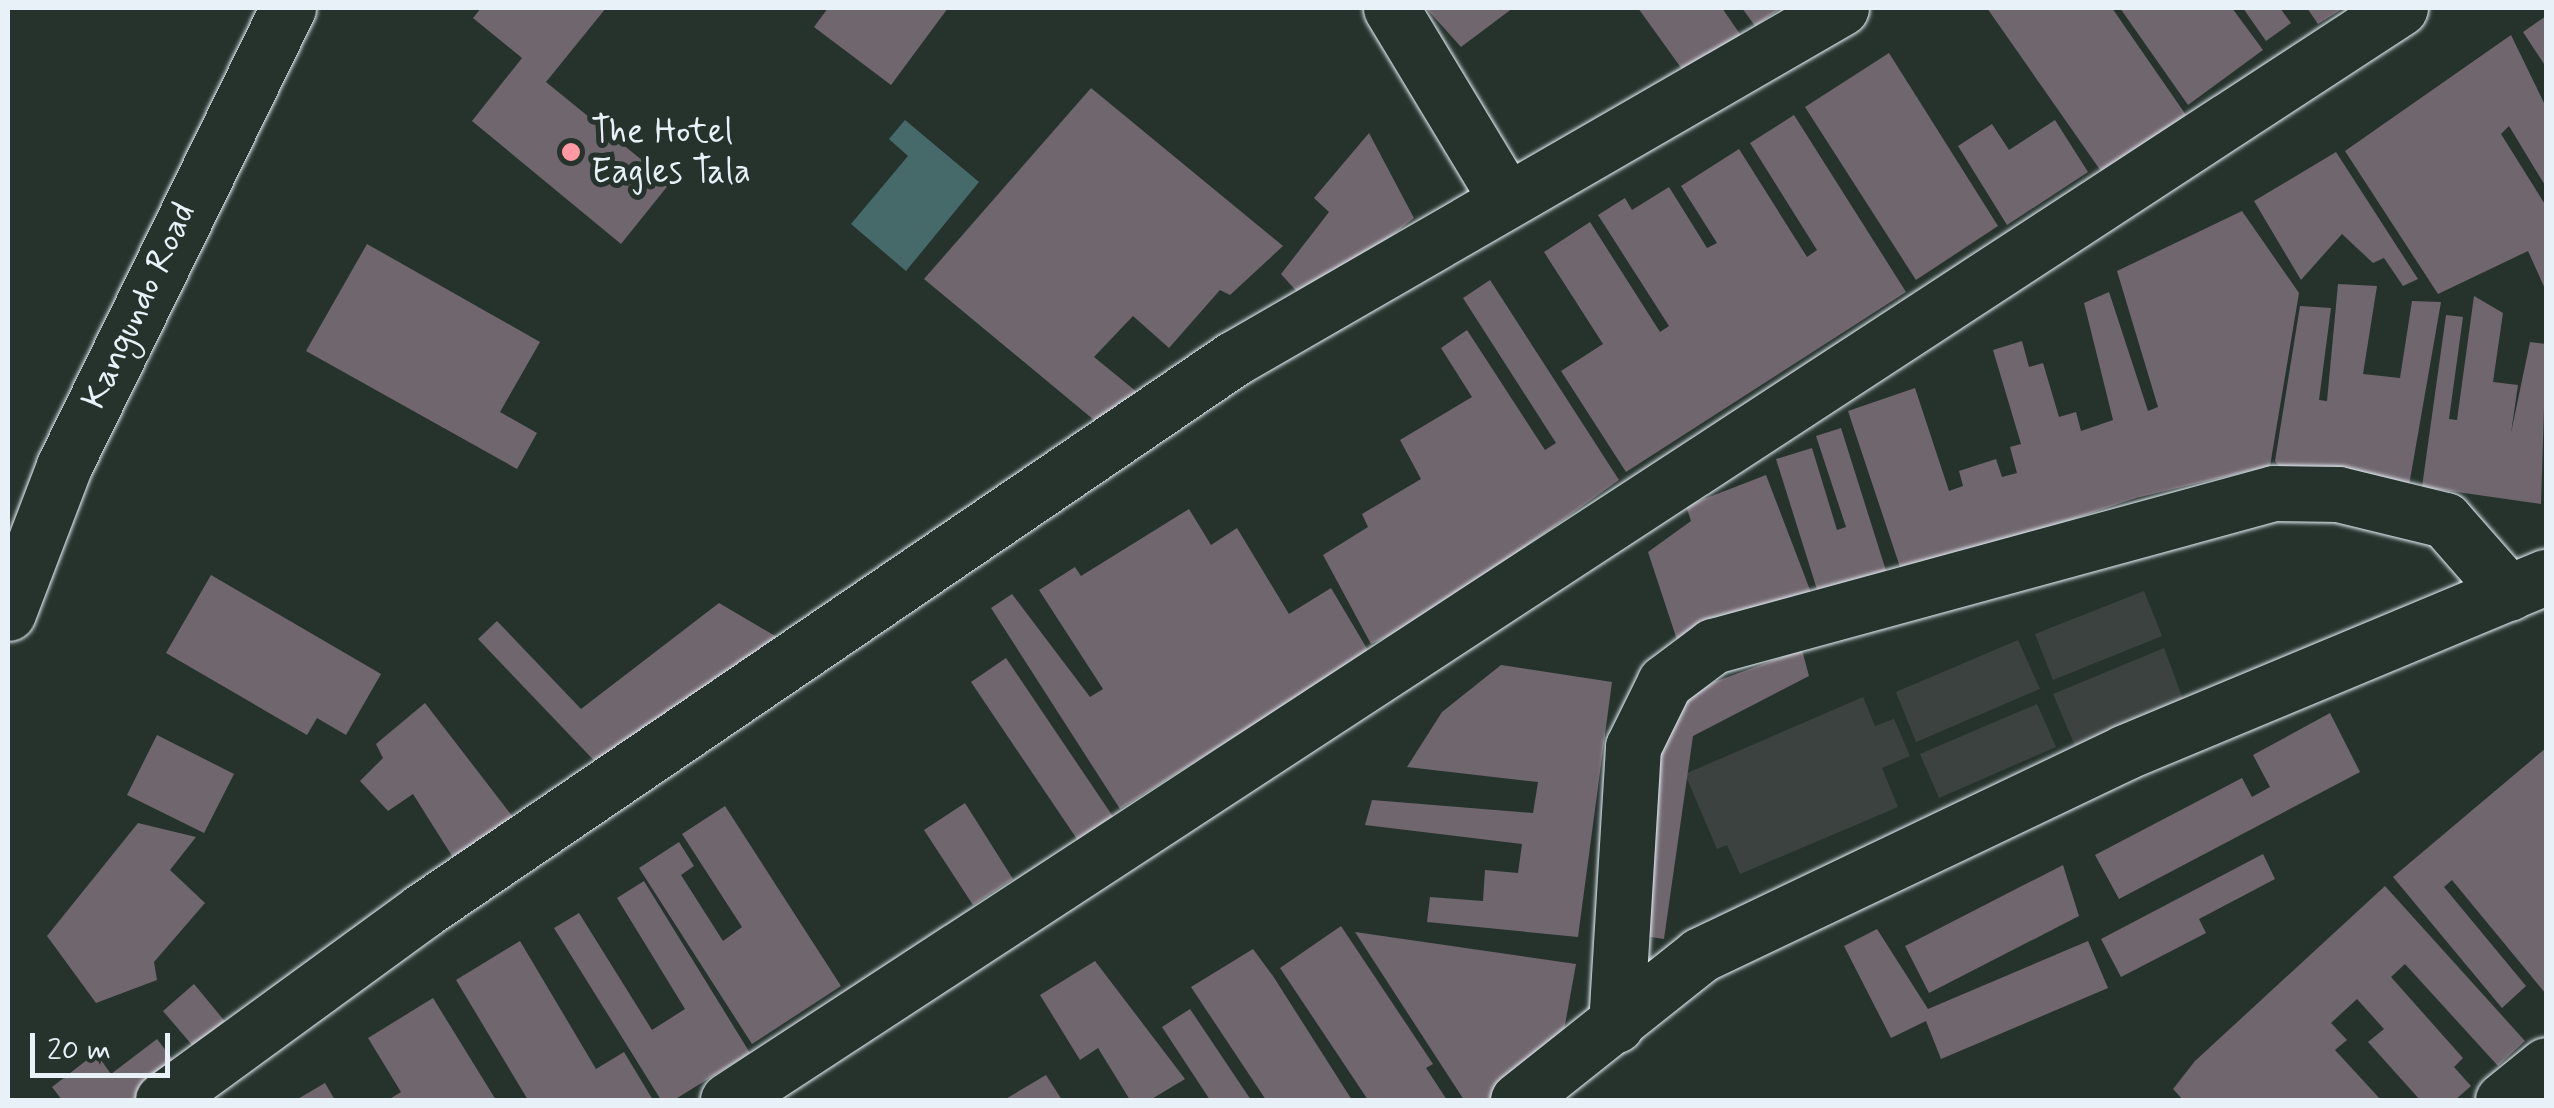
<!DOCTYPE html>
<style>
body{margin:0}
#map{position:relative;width:2554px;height:1108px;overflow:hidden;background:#26332d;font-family:Mynerve,sans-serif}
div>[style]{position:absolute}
.built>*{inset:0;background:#3c4240}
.water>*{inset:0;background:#466a69}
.building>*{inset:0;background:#70666d}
.roads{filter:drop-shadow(0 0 2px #e8f1f8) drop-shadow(0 0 2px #e8f1f8)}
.minor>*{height:55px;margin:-27.5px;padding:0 27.5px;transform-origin:27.5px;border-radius:27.5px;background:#26332d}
.highway>*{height:55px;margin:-27.5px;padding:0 27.5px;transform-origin:27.5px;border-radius:27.5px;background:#26332d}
.dots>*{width:28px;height:28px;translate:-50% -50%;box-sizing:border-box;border:5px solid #26332d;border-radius:50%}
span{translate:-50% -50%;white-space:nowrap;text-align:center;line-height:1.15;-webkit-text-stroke:10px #26332d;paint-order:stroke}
.poi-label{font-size:35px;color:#e8f1f8}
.left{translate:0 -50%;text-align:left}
.street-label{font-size:35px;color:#e8f1f8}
.frame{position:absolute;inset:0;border:10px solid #e8f1f8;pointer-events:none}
.scale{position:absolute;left:30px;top:1033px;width:140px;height:45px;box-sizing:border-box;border:5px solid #e8f1f8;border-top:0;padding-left:12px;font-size:30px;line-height:35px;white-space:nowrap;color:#e8f1f8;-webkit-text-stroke:8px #26332d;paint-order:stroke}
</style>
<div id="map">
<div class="built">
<div style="clip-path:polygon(2144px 591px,2162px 636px,2053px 680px,2035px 634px)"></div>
<div style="clip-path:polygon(2018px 640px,2040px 689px,1916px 742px,1896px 692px)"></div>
<div style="clip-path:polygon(2164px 648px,2184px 702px,2075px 746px,2053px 694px)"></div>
<div style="clip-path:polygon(1863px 697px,1875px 726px,1894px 719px,1910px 756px,1882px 768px,1898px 807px,1740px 874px,1727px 845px,1717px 849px,1685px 774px)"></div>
<div style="clip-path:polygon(2037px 704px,2056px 747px,1939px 798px,1920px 754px)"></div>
</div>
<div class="water">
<div style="clip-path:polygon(905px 120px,979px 182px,906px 271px,851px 224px,908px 156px,889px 139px)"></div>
</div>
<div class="building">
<div style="clip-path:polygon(481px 8px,606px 8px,546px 82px,670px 183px,621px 244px,472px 121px,522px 58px,473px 18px)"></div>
<div style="clip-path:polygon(828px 8px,948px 8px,891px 85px,814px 27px)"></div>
<div style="clip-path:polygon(1426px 8px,1513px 8px,1461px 47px)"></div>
<div style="clip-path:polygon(1638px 8px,1722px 8px,1751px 50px,1692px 83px)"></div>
<div style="clip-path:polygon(1742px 8px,1781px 8px,1755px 26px)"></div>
<div style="clip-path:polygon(1987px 8px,2112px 8px,2186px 115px,2103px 174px)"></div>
<div style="clip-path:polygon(2120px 8px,2232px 8px,2263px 50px,2188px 105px)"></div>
<div style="clip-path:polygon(2243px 8px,2280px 8px,2291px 23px,2266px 41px)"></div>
<div style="clip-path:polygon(2307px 8px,2344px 8px,2318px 24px)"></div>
<div style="clip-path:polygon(2546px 16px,2546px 67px,2523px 32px)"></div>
<div style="clip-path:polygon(2511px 35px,2546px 107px,2546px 187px,2509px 126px,2501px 134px,2546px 206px,2546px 291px,2528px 251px,2438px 294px,2345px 151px)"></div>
<div style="clip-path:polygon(1889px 53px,1998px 226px,1916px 280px,1805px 107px)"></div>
<div style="clip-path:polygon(1091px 88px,1283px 246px,1230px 295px,1220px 290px,1169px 348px,1133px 316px,1094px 357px,1143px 397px,1112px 435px,924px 279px)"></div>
<div style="clip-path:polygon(1794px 115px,1906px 292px,1626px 472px,1561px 371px,1603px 344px,1544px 252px,1590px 222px,1660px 332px,1669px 326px,1598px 215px,1625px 198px,1632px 210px,1669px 187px,1707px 248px,1717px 243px,1681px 186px,1739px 149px,1807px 257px,1817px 250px,1750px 143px)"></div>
<div style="clip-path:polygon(2055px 120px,2088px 172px,2007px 225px,1958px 146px,1992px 124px,2009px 150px)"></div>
<div style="clip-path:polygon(1369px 133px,1414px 218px,1307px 303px,1281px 274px,1329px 212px,1314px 198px)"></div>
<div style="clip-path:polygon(2336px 152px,2418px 279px,2403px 286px,2384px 258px,2373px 263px,2342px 234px,2301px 280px,2254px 201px)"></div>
<div style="clip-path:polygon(2242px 211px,2299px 293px,2270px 466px,2136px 498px,1903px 576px,1848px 411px,1915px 388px,1949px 491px,1963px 486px,1959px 471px,1996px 459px,2002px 477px,2017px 473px,2010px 447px,2021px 444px,1993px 350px,2022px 341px,2029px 367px,2043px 363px,2059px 417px,2076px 412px,2081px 431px,2113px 420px,2084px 303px,2109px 292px,2148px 411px,2158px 407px,2117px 271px)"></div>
<div style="clip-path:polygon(367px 244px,540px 342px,500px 412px,537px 433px,517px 469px,306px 351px)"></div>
<div style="clip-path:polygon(1490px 280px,1619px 480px,1423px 620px,1371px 644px,1323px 555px,1368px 527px,1362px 514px,1421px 479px,1400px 440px,1472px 397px,1441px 348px,1467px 330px,1545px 450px,1556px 443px,1463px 298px)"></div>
<div style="clip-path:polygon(2338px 284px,2377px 286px,2363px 374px,2400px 378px,2412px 301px,2441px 302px,2407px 497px,2289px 480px,2275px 461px,2300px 306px,2331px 308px,2319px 400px,2327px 401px)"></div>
<div style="clip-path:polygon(2474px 296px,2503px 313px,2493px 382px,2518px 385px,2511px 433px,2530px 342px,2546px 344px,2541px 504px,2422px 487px,2446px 315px,2463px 317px,2449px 419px,2457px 420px)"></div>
<div style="clip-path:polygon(1841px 428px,1888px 577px,1820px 599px,1776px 459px,1812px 448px,1837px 530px,1846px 527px,1816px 436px)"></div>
<div style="clip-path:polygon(1766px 475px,1815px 603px,1679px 646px,1648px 552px,1691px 521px,1686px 506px)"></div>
<div style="clip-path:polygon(1189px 509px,1211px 545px,1237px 528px,1289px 614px,1331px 588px,1369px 652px,1120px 809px,991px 608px,1012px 594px,1090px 697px,1103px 689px,1039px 590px,1075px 567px,1081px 576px)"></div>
<div style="clip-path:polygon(211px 575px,381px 674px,346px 735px,317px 718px,307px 735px,166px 653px)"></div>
<div style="clip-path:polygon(719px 603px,777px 637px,605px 772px,478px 639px,497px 621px,581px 709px)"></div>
<div style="clip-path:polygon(1802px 650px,1809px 676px,1693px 736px,1664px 939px,1631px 934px,1659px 731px,1673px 708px,1714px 682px)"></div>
<div style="clip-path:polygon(1006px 658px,1118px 824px,1083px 848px,971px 682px)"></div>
<div style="clip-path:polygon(1501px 665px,1612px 682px,1578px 937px,1427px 922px,1430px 897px,1483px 901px,1485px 870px,1518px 873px,1522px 844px,1365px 825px,1372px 800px,1533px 813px,1538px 782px,1407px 767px,1442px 712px)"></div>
<div style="clip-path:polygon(425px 703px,523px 830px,464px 875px,413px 794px,388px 811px,360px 781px,383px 758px,376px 744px)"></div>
<div style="clip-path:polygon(2330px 713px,2360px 772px,2119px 899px,2095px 855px,2242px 778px,2252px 797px,2270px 787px,2253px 755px)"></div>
<div style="clip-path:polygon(157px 735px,234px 774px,204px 833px,127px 795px)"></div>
<div style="clip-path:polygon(2546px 748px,2546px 994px,2452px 880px,2444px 887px,2526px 986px,2502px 1008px,2393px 877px)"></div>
<div style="clip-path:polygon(965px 803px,1013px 879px,973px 905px,924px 830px)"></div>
<div style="clip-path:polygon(725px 806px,841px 986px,752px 1044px,639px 868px,679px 842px,694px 866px,681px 875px,723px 941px,742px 927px,682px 834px)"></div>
<div style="clip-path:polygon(138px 823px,196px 837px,170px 870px,205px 903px,154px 962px,157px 980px,96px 1003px,47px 936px)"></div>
<div style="clip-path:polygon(2263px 854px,2275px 879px,2199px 919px,2206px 933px,2121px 977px,2101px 939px)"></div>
<div style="clip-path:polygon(2063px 865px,2079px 916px,1929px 993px,1905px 946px)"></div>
<div style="clip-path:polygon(644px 881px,750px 1053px,674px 1100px,661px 1100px,554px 928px,579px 913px,652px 1030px,685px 1009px,617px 898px)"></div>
<div style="clip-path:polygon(2385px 886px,2525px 1041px,2498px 1066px,2405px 964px,2391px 977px,2463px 1058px,2454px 1067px,2471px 1086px,2455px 1100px,2420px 1100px,2368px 1042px,2384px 1029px,2357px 999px,2331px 1023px,2347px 1040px,2335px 1050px,2381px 1100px,2183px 1100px,2173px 1089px,2195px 1061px)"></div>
<div style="clip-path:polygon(1341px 926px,1433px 1064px,1426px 1068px,1447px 1100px,1368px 1100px,1280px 968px)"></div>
<div style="clip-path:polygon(1877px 929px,1928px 1009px,2088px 941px,2108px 988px,1941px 1059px,1926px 1021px,1891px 1038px,1844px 946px)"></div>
<div style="clip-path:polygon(1355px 932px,1576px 964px,1561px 1047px,1491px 1100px,1464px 1100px)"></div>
<div style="clip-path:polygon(520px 941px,596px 1069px,624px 1052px,653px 1100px,528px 1100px,456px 980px)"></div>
<div style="clip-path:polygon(1253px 949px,1273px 976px,1352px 1100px,1266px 1100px,1191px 987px)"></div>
<div style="clip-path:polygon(1095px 961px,1185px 1079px,1150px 1100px,1130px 1100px,1098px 1048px,1080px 1060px,1040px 995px)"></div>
<div style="clip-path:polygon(194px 984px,228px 1025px,198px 1052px,163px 1011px)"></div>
<div style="clip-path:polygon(433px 998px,496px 1100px,388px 1100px,401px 1092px,368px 1038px)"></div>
<div style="clip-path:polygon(1190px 1009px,1251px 1100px,1210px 1100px,1162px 1027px)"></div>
<div style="clip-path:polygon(157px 1039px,188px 1079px,160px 1100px,62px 1100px,52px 1087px,96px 1053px,111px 1074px)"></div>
<div style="clip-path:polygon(1046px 1075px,1062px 1100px,1004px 1100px)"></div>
<div style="clip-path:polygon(325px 1083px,335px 1100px,348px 1100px,296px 1100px)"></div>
</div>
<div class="roads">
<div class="minor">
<div style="left:1391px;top:8px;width:218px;rotate:58.9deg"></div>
<div style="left:1616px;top:1025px;width:279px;rotate:-86.5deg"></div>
<div style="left:1633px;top:747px;width:72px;rotate:-63.8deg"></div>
<div style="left:1665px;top:682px;width:60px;rotate:-36.9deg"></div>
<div style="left:1713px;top:646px;width:581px;rotate:-15.26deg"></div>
<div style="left:2274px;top:493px;width:64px;rotate:0.9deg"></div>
<div style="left:2338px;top:494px;width:110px;rotate:13.7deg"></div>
<div style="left:2445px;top:520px;width:97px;rotate:48.8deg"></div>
<div style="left:163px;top:1100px;width:321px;rotate:-36.1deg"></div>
<div style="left:422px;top:911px;width:981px;rotate:-34.24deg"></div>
<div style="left:1233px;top:359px;width:702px;rotate:-30deg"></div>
<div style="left:728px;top:1100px;width:1997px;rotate:-33.15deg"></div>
<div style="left:1518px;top:1100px;width:233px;rotate:-38.5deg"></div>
<div style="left:1700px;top:955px;width:471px;rotate:-25.5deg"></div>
<div style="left:2125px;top:752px;width:456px;rotate:-22.6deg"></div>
<div style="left:2503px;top:1100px;width:55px;rotate:-39.1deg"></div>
</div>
<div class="highway">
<div style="left:8px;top:613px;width:157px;rotate:-69.1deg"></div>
<div style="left:64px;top:466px;width:510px;rotate:-63.94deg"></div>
</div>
</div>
<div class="dots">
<div style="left:571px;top:152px;background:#ff9aa2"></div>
</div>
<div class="poi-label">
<span class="left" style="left:591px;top:152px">The Hotel<br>Eagles Tala</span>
</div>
<div class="street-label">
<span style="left:139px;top:306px;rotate:-65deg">Kangundo Road</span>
</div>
<div class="frame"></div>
<div class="scale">20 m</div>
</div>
